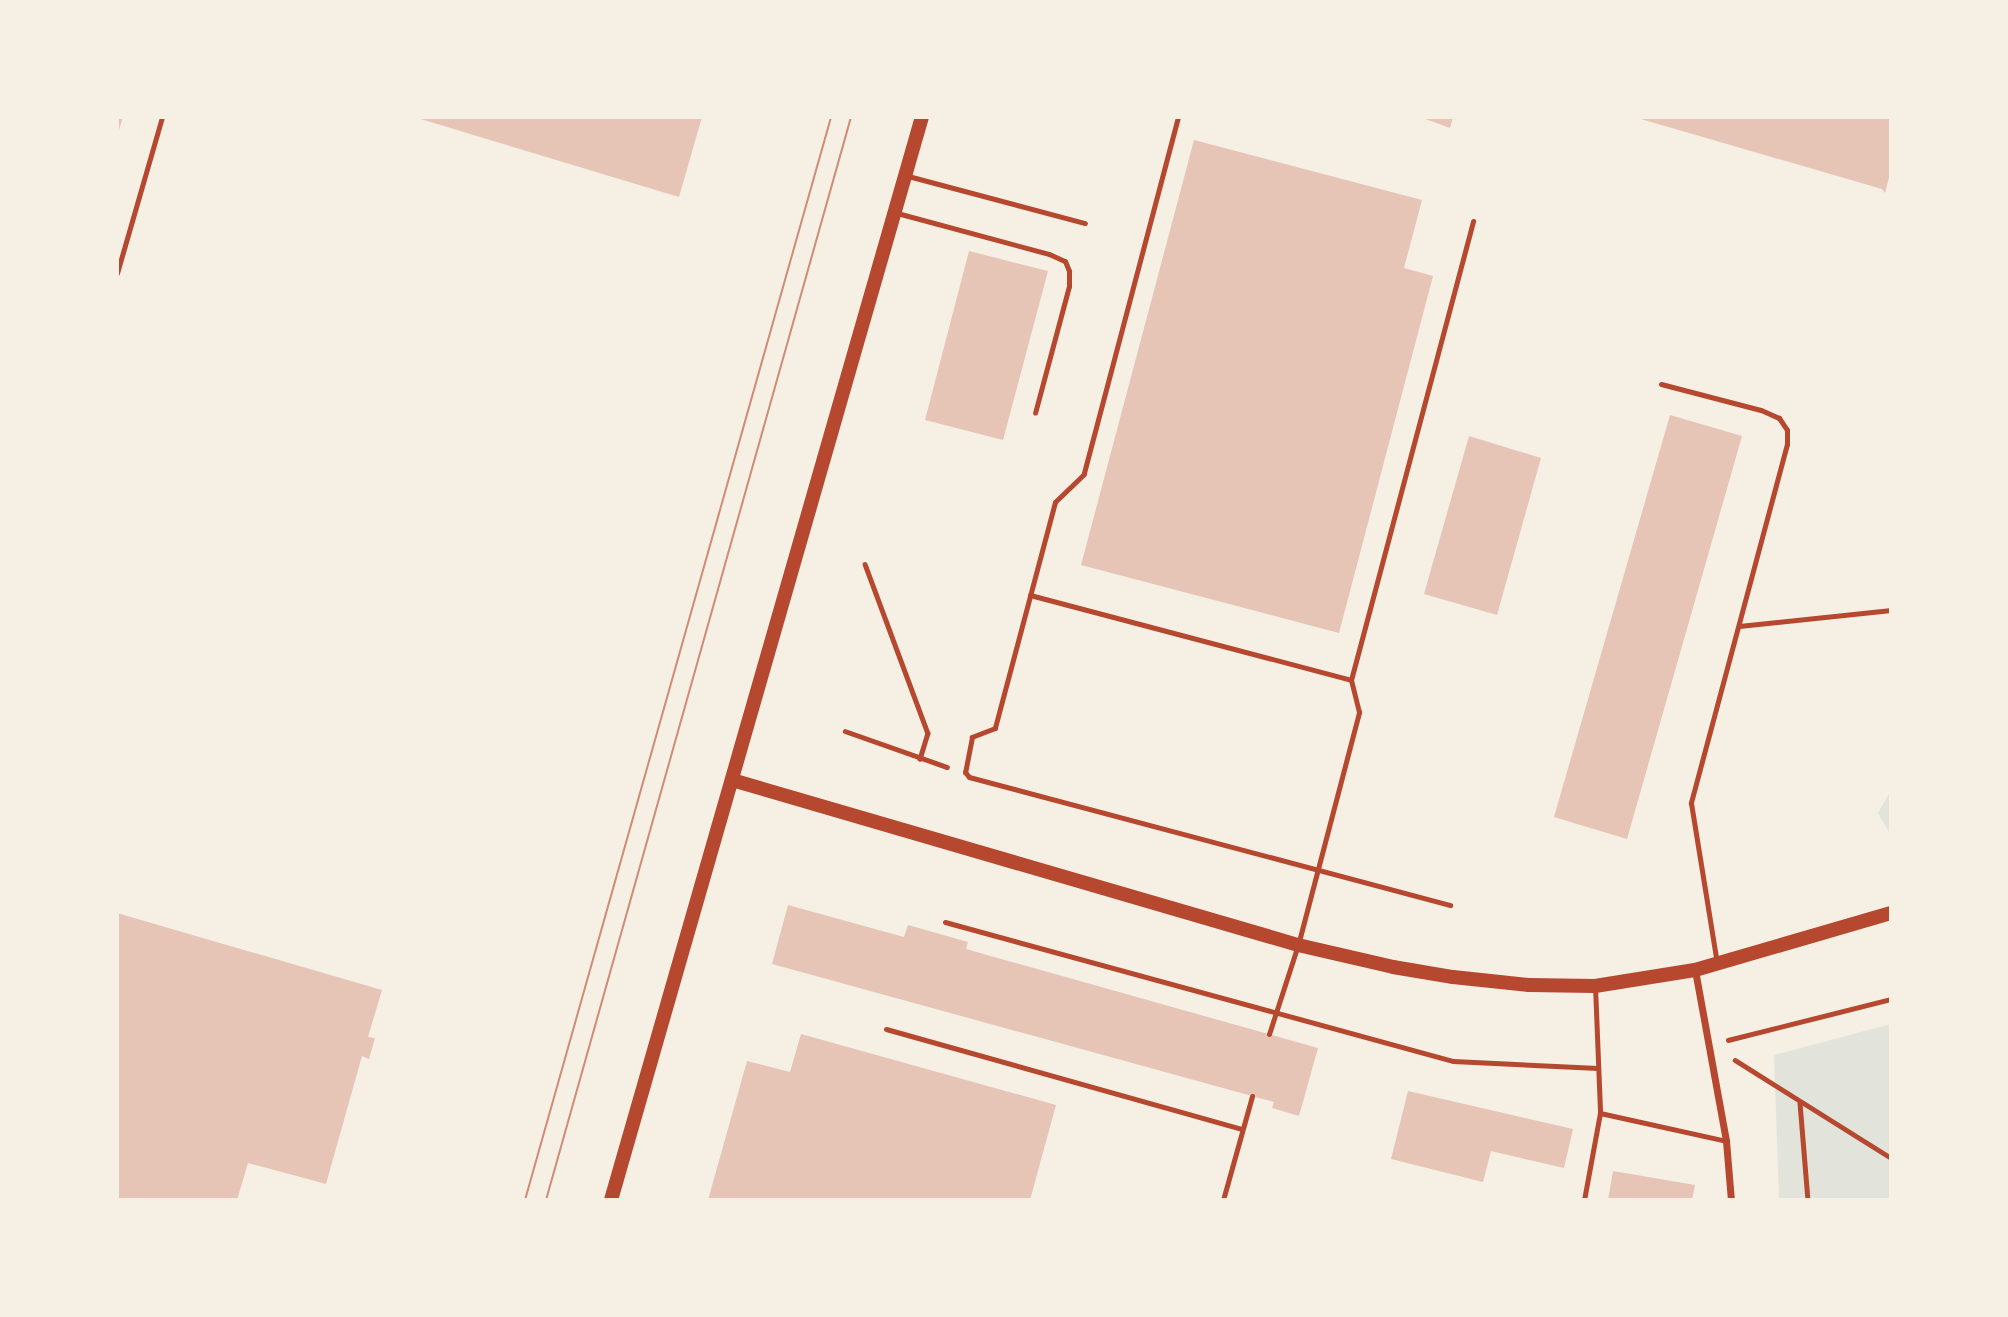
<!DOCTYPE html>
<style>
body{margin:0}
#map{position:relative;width:2008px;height:1317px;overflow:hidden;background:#f6efe4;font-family:Inter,sans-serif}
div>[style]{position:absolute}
.green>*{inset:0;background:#e2e4dc}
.building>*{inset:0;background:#e6c5b7}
.path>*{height:4.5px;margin:-2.25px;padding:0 2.25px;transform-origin:2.25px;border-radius:2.25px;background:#b5482f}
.service>*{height:5px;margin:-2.5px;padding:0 2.5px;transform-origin:2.5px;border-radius:2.5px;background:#b5482f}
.minor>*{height:7px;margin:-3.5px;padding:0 3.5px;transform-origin:3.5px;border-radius:3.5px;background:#b5482f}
.secondary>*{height:14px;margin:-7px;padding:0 7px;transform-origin:7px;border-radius:7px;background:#b5482f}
.tram>*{height:2px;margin:-1px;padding:0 1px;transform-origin:1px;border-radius:1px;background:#cf8b77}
span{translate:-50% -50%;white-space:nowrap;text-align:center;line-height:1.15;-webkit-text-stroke:5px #f6efe4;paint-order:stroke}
.frame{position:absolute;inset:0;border:119px solid #f6efe4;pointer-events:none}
</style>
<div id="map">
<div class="green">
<div style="clip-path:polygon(1891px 790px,1891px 834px,1890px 834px,1878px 813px)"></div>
<div style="clip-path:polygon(1891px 1024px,1891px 1200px,1779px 1200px,1774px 1055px)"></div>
</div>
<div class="building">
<div style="clip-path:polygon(117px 117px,123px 117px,118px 133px,117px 133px)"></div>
<div style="clip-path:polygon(414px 117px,702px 117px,679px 197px)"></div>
<div style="clip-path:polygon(1420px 117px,1453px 117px,1450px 128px)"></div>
<div style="clip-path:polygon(1634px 117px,1891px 117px,1891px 170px,1885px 193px,1882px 189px)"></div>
<div style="clip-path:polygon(1194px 140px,1422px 200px,1404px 268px,1433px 276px,1339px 633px,1081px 565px)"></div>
<div style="clip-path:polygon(969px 251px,1048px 271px,1003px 440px,925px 420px)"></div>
<div style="clip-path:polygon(1670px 415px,1742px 436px,1627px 839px,1554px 817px)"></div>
<div style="clip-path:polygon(1469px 436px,1541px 458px,1497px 615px,1424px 594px)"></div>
<div style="clip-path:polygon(788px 905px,904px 937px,908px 925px,968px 942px,966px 949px,1318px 1048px,1299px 1116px,1272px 1108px,1274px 1102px,772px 964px)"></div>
<div style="clip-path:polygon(117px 913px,382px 990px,368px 1037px,375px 1038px,369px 1059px,362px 1056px,326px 1184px,248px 1163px,237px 1200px,117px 1200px)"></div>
<div style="clip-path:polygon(801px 1034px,1056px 1105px,1030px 1200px,708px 1200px,747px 1061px,790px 1072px)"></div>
<div style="clip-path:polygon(1408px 1091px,1573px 1129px,1564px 1168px,1491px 1151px,1483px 1182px,1391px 1159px)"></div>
<div style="clip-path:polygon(1613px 1171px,1695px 1185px,1692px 1200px,1608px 1200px)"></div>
</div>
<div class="path">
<div style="left:865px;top:564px;width:180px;rotate:69.6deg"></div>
<div style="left:928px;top:733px;width:27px;rotate:107deg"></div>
<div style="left:845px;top:731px;width:108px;rotate:19.4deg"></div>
<div style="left:1728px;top:1040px;width:168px;rotate:-14.1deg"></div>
<div style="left:1735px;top:1060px;width:184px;rotate:32.1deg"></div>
<div style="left:1800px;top:1103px;width:97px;rotate:85.3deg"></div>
</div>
<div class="service">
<div style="left:1178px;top:117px;width:369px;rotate:104.8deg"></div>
<div style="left:1084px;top:474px;width:40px;rotate:136deg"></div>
<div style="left:1055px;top:502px;width:234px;rotate:104.9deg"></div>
<div style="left:995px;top:728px;width:25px;rotate:159deg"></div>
<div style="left:972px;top:737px;width:36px;rotate:101deg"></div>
<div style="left:965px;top:772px;width:6px;rotate:51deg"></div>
<div style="left:969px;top:777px;width:498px;rotate:14.9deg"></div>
<div style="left:908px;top:176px;width:183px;rotate:14.9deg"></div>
<div style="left:897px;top:213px;width:157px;rotate:15.1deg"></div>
<div style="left:1049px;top:254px;width:17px;rotate:24deg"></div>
<div style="left:1065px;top:261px;width:11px;rotate:68deg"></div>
<div style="left:1069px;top:271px;width:15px;rotate:90deg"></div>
<div style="left:1069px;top:286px;width:131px;rotate:105deg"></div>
<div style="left:117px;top:273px;width:162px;rotate:-73.9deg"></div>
<div style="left:1661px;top:384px;width:103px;rotate:14.6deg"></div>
<div style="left:1761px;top:410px;width:20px;rotate:24deg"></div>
<div style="left:1779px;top:418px;width:14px;rotate:56deg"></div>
<div style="left:1787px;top:430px;width:14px;rotate:90deg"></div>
<div style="left:1787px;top:444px;width:372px;rotate:105deg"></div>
<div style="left:1691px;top:803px;width:162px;rotate:80.8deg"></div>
<div style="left:1030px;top:595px;width:332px;rotate:14.8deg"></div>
<div style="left:1739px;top:626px;width:153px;rotate:-6deg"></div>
<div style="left:945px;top:922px;width:527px;rotate:15.3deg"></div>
<div style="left:1453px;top:1061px;width:145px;rotate:2.8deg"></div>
<div style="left:1595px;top:986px;width:127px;rotate:87.7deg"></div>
<div style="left:1600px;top:1113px;width:129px;rotate:12.5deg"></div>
<div style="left:886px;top:1029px;width:370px;rotate:15.7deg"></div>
<div style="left:1269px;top:1034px;width:94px;rotate:-72deg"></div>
<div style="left:1298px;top:945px;width:241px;rotate:-75.3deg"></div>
<div style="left:1359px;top:712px;width:33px;rotate:-104deg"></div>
<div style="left:1351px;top:680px;width:475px;rotate:-75.1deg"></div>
<div style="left:1223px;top:1200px;width:108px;rotate:-74.4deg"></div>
<div style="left:1584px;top:1200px;width:88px;rotate:-79.6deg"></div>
</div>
<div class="minor">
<div style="left:1695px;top:970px;width:174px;rotate:79.7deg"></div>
<div style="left:1726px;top:1141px;width:59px;rotate:85.2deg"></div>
</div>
<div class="secondary">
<div style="left:732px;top:780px;width:590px;rotate:16.25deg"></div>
<div style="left:1298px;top:945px;width:98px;rotate:13deg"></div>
<div style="left:1393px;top:967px;width:61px;rotate:9.5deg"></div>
<div style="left:1453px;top:977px;width:76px;rotate:6deg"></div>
<div style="left:1529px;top:985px;width:66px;rotate:0.9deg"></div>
<div style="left:1595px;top:986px;width:101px;rotate:-9.1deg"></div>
<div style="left:1695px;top:970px;width:204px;rotate:-16.2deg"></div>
<div style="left:611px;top:1200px;width:1127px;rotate:-73.98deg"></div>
</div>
<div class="tram">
<div style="left:525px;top:1200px;width:1125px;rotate:-74.22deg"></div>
<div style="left:546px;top:1200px;width:1125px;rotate:-74.27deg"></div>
</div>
<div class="frame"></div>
</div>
